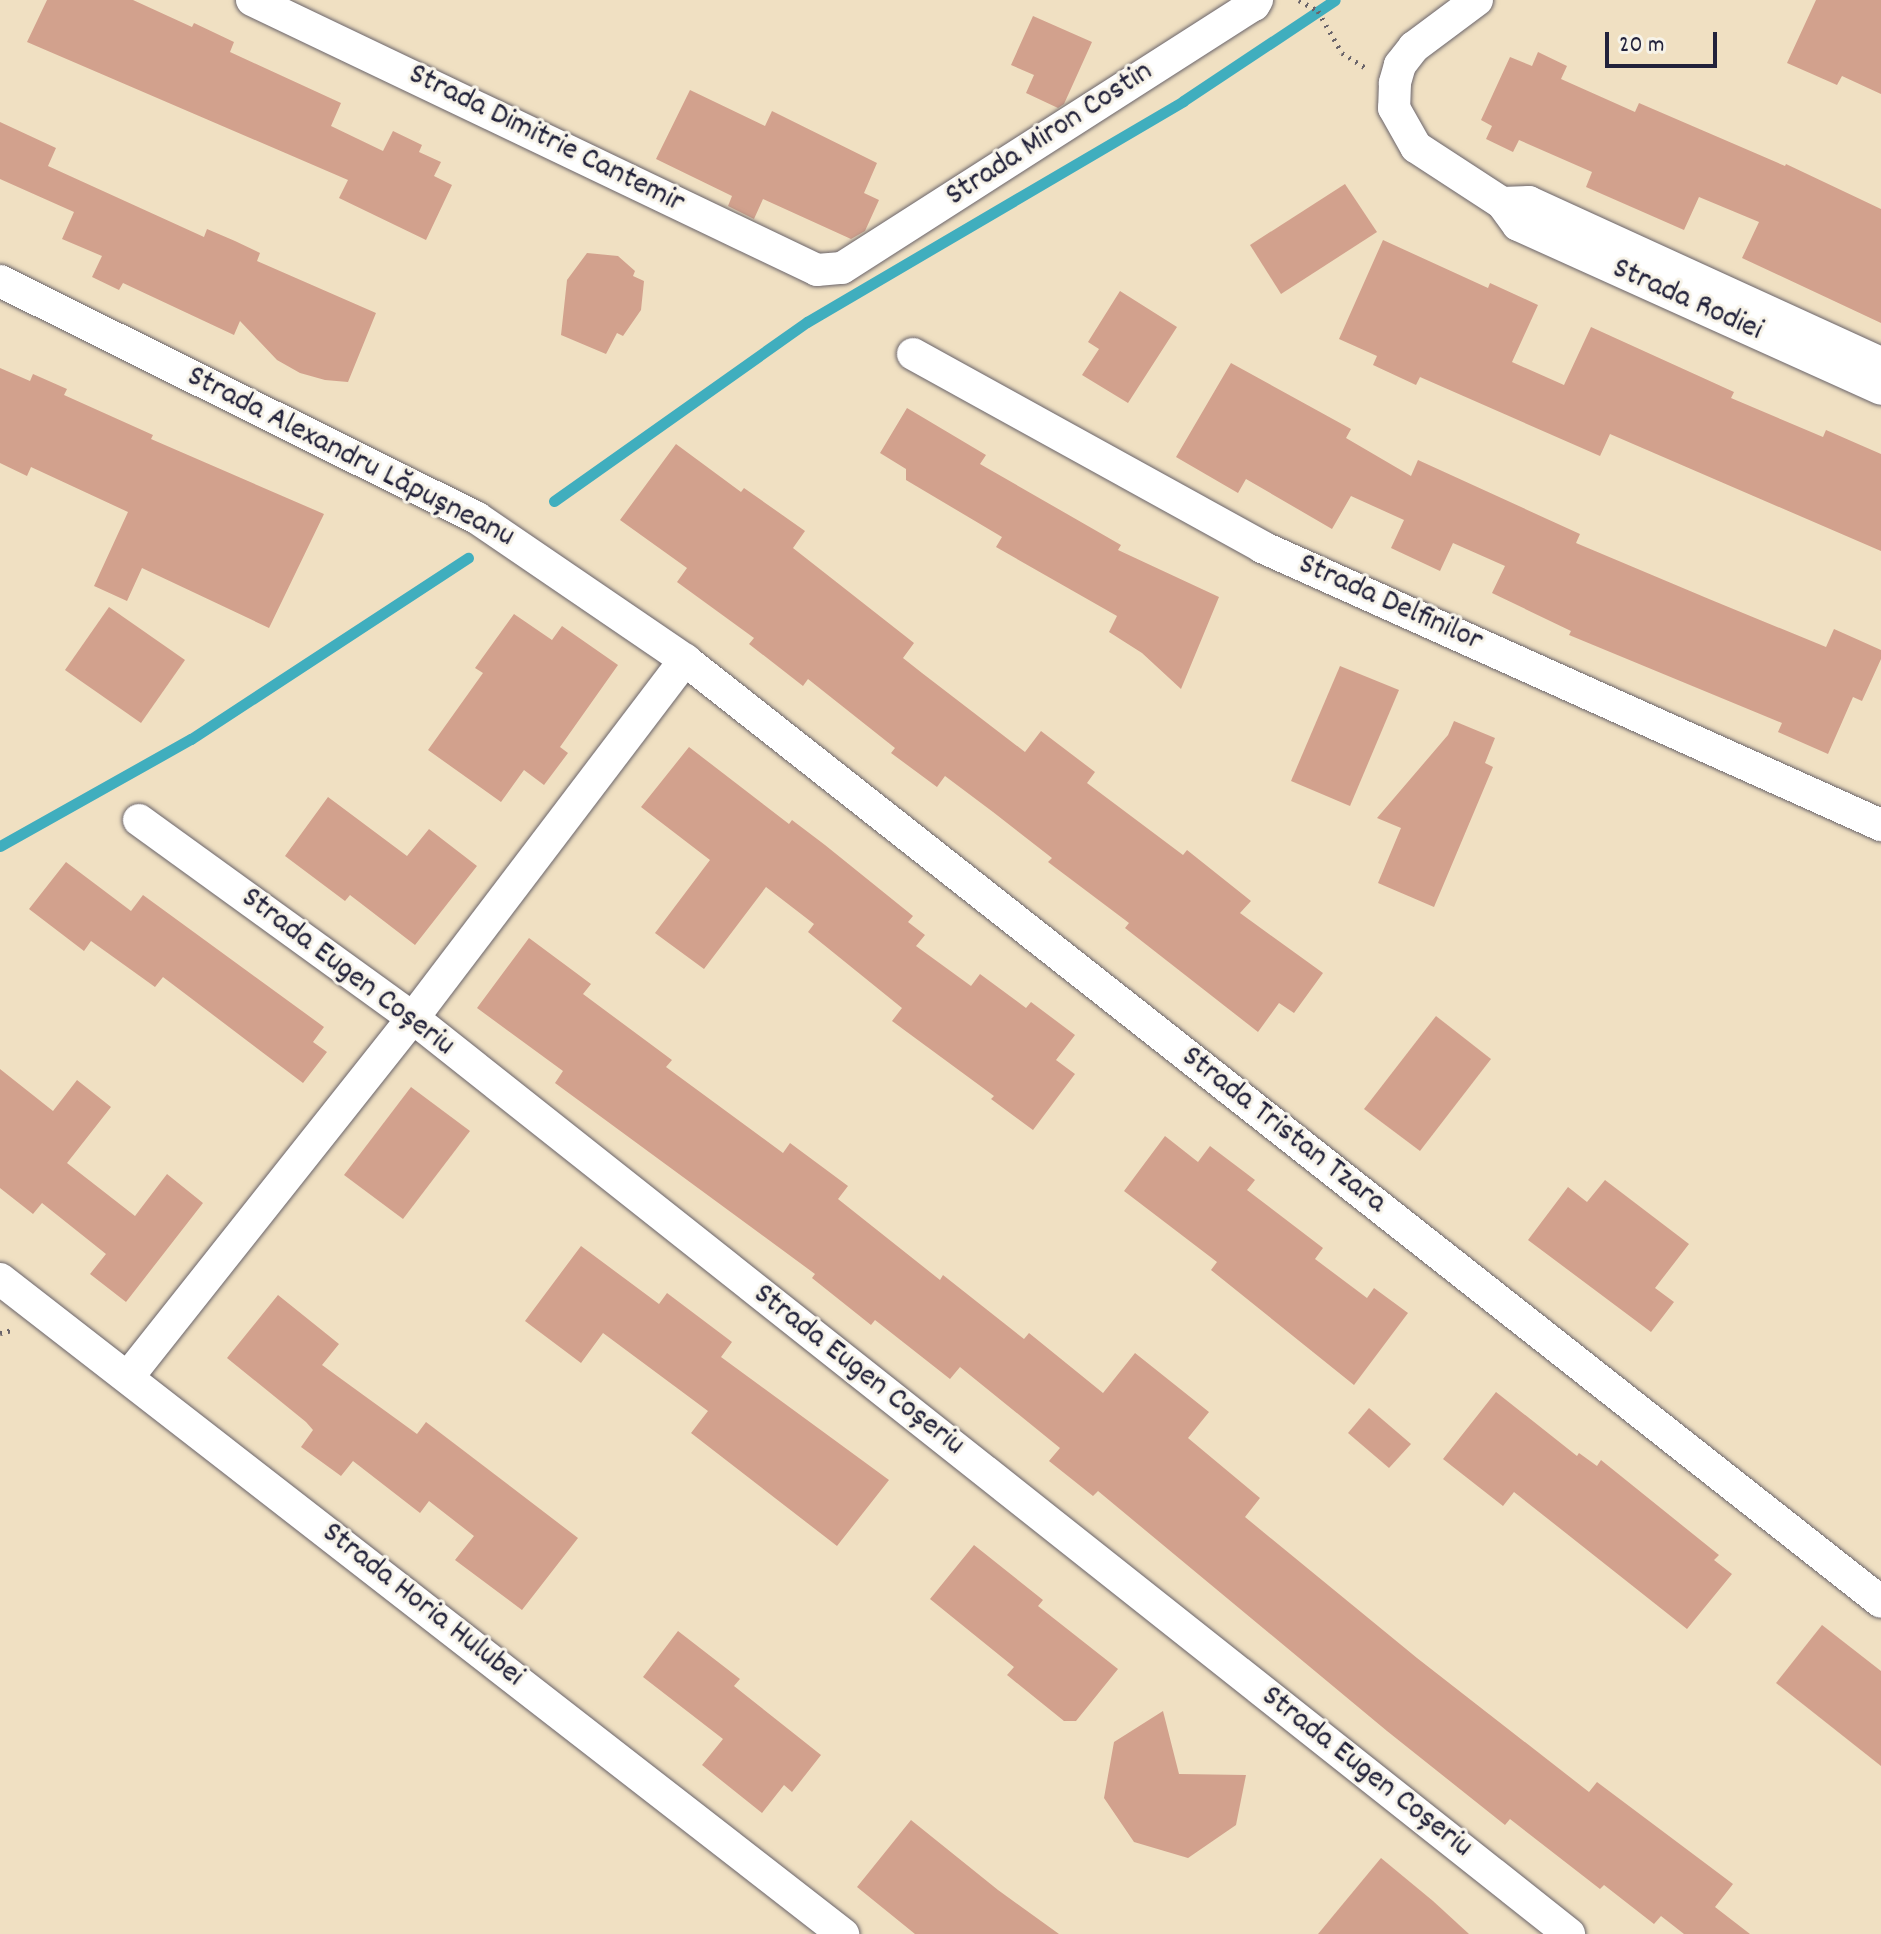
<!DOCTYPE html>
<meta charset="utf-8">
<style>
body{margin:0}
#map{position:relative;width:1881px;height:1934px;overflow:hidden;background:#f0e0c2;font-family:Dekko,sans-serif}
div>[style]{position:absolute}
.stream>*{height:11px;margin:-5.5px;padding:0 5.5px;transform-origin:5.5px;border-radius:5.5px;background:#40aebe}
.building>*{inset:0;background:#d2a18d}
.path>*{height:5px;margin-top:-2.5px;transform-origin:0;background:repeating-linear-gradient(90deg,#6a646a 0 2px,transparent 0 8px)}
.roads{filter:drop-shadow(0 0 2px #6a646a) drop-shadow(0 0 2px #6a646a)}
.street>*{height:32px;margin:-16px;padding:0 16px;transform-origin:16px;border-radius:16px;background:#fff}
span{translate:-50% -50%;white-space:nowrap;text-align:center;line-height:1.15;-webkit-text-stroke:6px #f7f3e8;paint-order:stroke}
.street-label{font-size:32px;color:#22223b}
.scale{position:absolute;left:1605px;top:32px;width:112px;height:36px;box-sizing:border-box;border:4px solid #22223b;border-top:0;padding-left:10px;font-size:24px;line-height:28px;white-space:nowrap;color:#22223b;-webkit-text-stroke:6px #f7f3e8;paint-order:stroke}
</style>
<div id="map">
<div class="stream">
<div style="left:554px;top:501px;width:310px;rotate:-35.3deg"></div>
<div style="left:807px;top:322px;width:436px;rotate:-30.4deg"></div>
<div style="left:1183px;top:101px;width:182px;rotate:-33.6deg"></div>
<div style="left:0;top:846px;width:219px;rotate:-29.3deg"></div>
<div style="left:191px;top:739px;width:331px;rotate:-33.2deg"></div>
</div>
<div class="building">
<div style="clip-path:polygon(47px 0,133px 0,192px 27px,194px 23px,234px 42px,230px 52px,341px 103px,331px 126px,383px 151px,393px 131px,422px 145px,419px 152px,441px 162px,434px 176px,452px 185px,426px 240px,339px 198px,348px 180px,27px 42px)"></div>
<div style="clip-path:polygon(1816px 0,1881px 0,1881px 94px,1842px 76px,1837px 85px,1787px 63px)"></div>
<div style="clip-path:polygon(1033px 16px,1092px 42px,1064px 104px,1058px 108px,1026px 93px,1034px 75px,1011px 65px)"></div>
<div style="clip-path:polygon(1538px 52px,1567px 66px,1561px 79px,1635px 112px,1639px 103px,1785px 166px,1786px 164px,1881px 209px,1881px 323px,1742px 258px,1759px 222px,1699px 197px,1684px 230px,1586px 187px,1592px 172px,1519px 140px,1513px 152px,1486px 139px,1492px 126px,1481px 120px,1510px 57px,1532px 66px)"></div>
<div style="clip-path:polygon(690px 90px,765px 126px,772px 111px,877px 163px,864px 193px,879px 200px,865px 231px,851px 239px,763px 199px,754px 219px,728px 206px,732px 196px,656px 159px)"></div>
<div style="clip-path:polygon(0 122px,56px 148px,48px 166px,204px 237px,207px 229px,235px 241px,260px 253px,257px 261px,376px 313px,348px 382px,325px 380px,300px 373px,277px 360px,240px 321px,234px 335px,123px 283px,119px 290px,92px 277px,102px 256px,62px 239px,74px 212px,0 179px)"></div>
<div style="clip-path:polygon(1345px 184px,1377px 232px,1281px 294px,1250px 245px)"></div>
<div style="clip-path:polygon(1383px 240px,1488px 288px,1490px 283px,1538px 305px,1512px 362px,1564px 385px,1591px 327px,1734px 392px,1731px 398px,1823px 437px,1826px 430px,1881px 454px,1881px 551px,1610px 434px,1600px 456px,1420px 377px,1416px 385px,1373px 365px,1377px 356px,1339px 339px)"></div>
<div style="clip-path:polygon(587px 253px,618px 256px,635px 271px,633px 276px,644px 281px,641px 310px,623px 336px,617px 333px,606px 354px,561px 335px,567px 280px)"></div>
<div style="clip-path:polygon(1120px 291px,1177px 327px,1128px 403px,1082px 375px,1099px 349px,1088px 342px)"></div>
<div style="clip-path:polygon(1231px 363px,1351px 429px,1346px 438px,1411px 476px,1418px 460px,1580px 534px,1576px 543px,1709px 599px,1826px 647px,1834px 629px,1881px 650px,1881px 659px,1862px 701px,1853px 697px,1828px 754px,1778px 732px,1782px 723px,1569px 635px,1571px 631px,1492px 593px,1505px 566px,1453px 543px,1440px 571px,1391px 548px,1404px 520px,1351px 496px,1332px 529px,1246px 479px,1238px 493px,1176px 457px)"></div>
<div style="clip-path:polygon(0 368px,30px 381px,33px 374px,67px 389px,64px 395px,153px 435px,151px 439px,324px 514px,269px 628px,142px 568px,127px 601px,94px 586px,128px 512px,31px 467px,27px 476px,0 463px)"></div>
<div style="clip-path:polygon(907px 408px,986px 455px,980px 464px,1121px 545px,1118px 550px,1219px 597px,1181px 689px,1142px 653px,1109px 632px,1117px 616px,996px 547px,1002px 537px,906px 480px,906px 469px,880px 453px)"></div>
<div style="clip-path:polygon(676px 444px,741px 492px,744px 488px,805px 531px,793px 548px,914px 643px,903px 658px,922px 673px,1025px 752px,1041px 731px,1095px 772px,1087px 783px,1183px 855px,1187px 850px,1251px 901px,1240px 913px,1323px 973px,1294px 1013px,1279px 1003px,1258px 1032px,1125px 928px,1129px 923px,1048px 862px,1052px 858px,993px 812px,945px 776px,937px 787px,891px 753px,895px 748px,808px 679px,803px 686px,749px 644px,754px 638px,677px 582px,687px 568px,620px 520px)"></div>
<div style="clip-path:polygon(109px 607px,185px 660px,141px 723px,65px 670px)"></div>
<div style="clip-path:polygon(514px 614px,552px 640px,562px 626px,618px 665px,560px 747px,568px 753px,544px 785px,524px 770px,501px 802px,428px 750px,483px 673px,475px 668px)"></div>
<div style="clip-path:polygon(1340px 666px,1399px 690px,1350px 806px,1291px 781px)"></div>
<div style="clip-path:polygon(1454px 721px,1495px 738px,1485px 763px,1493px 767px,1434px 907px,1378px 883px,1401px 828px,1377px 818px,1448px 735px)"></div>
<div style="clip-path:polygon(689px 747px,789px 824px,792px 820px,825px 845px,913px 916px,908px 922px,925px 935px,916px 946px,971px 986px,980px 974px,1026px 1008px,1031px 1002px,1075px 1035px,1056px 1060px,1075px 1074px,1033px 1130px,991px 1099px,994px 1096px,892px 1021px,902px 1008px,808px 932px,814px 924px,766px 887px,704px 969px,655px 933px,710px 860px,641px 807px)"></div>
<div style="clip-path:polygon(328px 797px,407px 856px,429px 829px,477px 866px,415px 945px,350px 895px,345px 901px,285px 856px)"></div>
<div style="clip-path:polygon(66px 862px,131px 911px,143px 895px,324px 1027px,313px 1042px,327px 1052px,303px 1083px,163px 977px,155px 987px,91px 941px,84px 951px,29px 909px)"></div>
<div style="clip-path:polygon(529px 938px,591px 984px,583px 994px,672px 1060px,666px 1067px,783px 1153px,790px 1143px,848px 1186px,838px 1199px,940px 1280px,943px 1275px,1024px 1339px,1029px 1333px,1103px 1393px,1135px 1353px,1209px 1412px,1188px 1438px,1260px 1498px,1245px 1517px,1417px 1658px,1589px 1792px,1597px 1782px,1733px 1884px,1715px 1907px,1750px 1934px,1684px 1934px,1661px 1916px,1654px 1924px,1604px 1885px,1600px 1889px,1510px 1819px,1505px 1825px,1387px 1731px,1098px 1491px,1093px 1496px,1049px 1461px,1060px 1448px,960px 1367px,950px 1379px,875px 1320px,871px 1325px,812px 1278px,815px 1274px,555px 1083px,563px 1071px,477px 1008px)"></div>
<div style="clip-path:polygon(1436px 1016px,1491px 1059px,1420px 1151px,1364px 1109px)"></div>
<div style="clip-path:polygon(0 1069px,53px 1111px,77px 1080px,111px 1107px,67px 1163px,135px 1216px,167px 1174px,203px 1203px,126px 1302px,90px 1274px,106px 1254px,42px 1203px,33px 1214px,0 1188px)"></div>
<div style="clip-path:polygon(411px 1087px,470px 1131px,403px 1219px,344px 1175px)"></div>
<div style="clip-path:polygon(1165px 1136px,1198px 1162px,1210px 1146px,1255px 1180px,1247px 1190px,1323px 1248px,1315px 1259px,1367px 1298px,1374px 1288px,1408px 1313px,1354px 1385px,1211px 1270px,1217px 1262px,1124px 1191px)"></div>
<div style="clip-path:polygon(1605px 1180px,1689px 1244px,1655px 1288px,1674px 1302px,1651px 1332px,1528px 1240px,1568px 1187px,1587px 1202px)"></div>
<div style="clip-path:polygon(581px 1246px,659px 1304px,667px 1293px,732px 1342px,721px 1357px,889px 1480px,837px 1546px,691px 1433px,708px 1411px,603px 1333px,581px 1363px,525px 1321px)"></div>
<div style="clip-path:polygon(278px 1295px,339px 1344px,322px 1365px,417px 1434px,426px 1422px,578px 1538px,522px 1610px,455px 1560px,474px 1536px,429px 1501px,420px 1513px,353px 1461px,341px 1476px,301px 1447px,313px 1430px,306px 1422px,227px 1358px)"></div>
<div style="clip-path:polygon(1496px 1392px,1577px 1456px,1579px 1453px,1597px 1466px,1601px 1460px,1719px 1555px,1714px 1560px,1732px 1574px,1687px 1629px,1514px 1492px,1503px 1506px,1443px 1459px)"></div>
<div style="clip-path:polygon(1369px 1408px,1411px 1444px,1389px 1468px,1348px 1433px)"></div>
<div style="clip-path:polygon(974px 1545px,1043px 1600px,1038px 1606px,1118px 1669px,1076px 1721px,1064px 1721px,1007px 1675px,1014px 1667px,930px 1599px)"></div>
<div style="clip-path:polygon(1822px 1625px,1881px 1671px,1881px 1766px,1776px 1683px)"></div>
<div style="clip-path:polygon(678px 1631px,740px 1679px,734px 1686px,821px 1755px,792px 1792px,784px 1785px,762px 1813px,702px 1765px,723px 1739px,643px 1677px)"></div>
<div style="clip-path:polygon(1163px 1711px,1179px 1774px,1246px 1775px,1236px 1825px,1188px 1858px,1134px 1842px,1104px 1798px,1114px 1742px)"></div>
<div style="clip-path:polygon(911px 1820px,998px 1890px,1059px 1934px,915px 1934px,857px 1887px)"></div>
<div style="clip-path:polygon(1381px 1858px,1433px 1901px,1469px 1934px,1318px 1934px)"></div>
</div>
<div class="path">
<div style="left:1299px;top:0;width:22px;rotate:30deg"></div>
<div style="left:1318px;top:11px;width:48px;rotate:60.3deg"></div>
<div style="left:1342px;top:53px;width:28px;rotate:32deg"></div>
<div style="left:0;top:1333px;width:12px;rotate:-14deg"></div>
</div>
<div class="roads">
<div class="street">
<div style="left:252px;top:0;width:626px;rotate:25.54deg"></div>
<div style="left:817px;top:270px;width:25px;rotate:-5deg"></div>
<div style="left:842px;top:268px;width:489px;rotate:-32.6deg"></div>
<div style="left:1254px;top:5px;width:6px;rotate:-59deg"></div>
<div style="left:1477px;top:0;width:79px;rotate:143.3deg"></div>
<div style="left:1414px;top:47px;width:23px;rotate:128deg"></div>
<div style="left:1400px;top:65px;width:19px;rotate:106deg"></div>
<div style="left:1395px;top:83px;width:25px;rotate:92deg"></div>
<div style="left:1394px;top:108px;width:45px;rotate:60.6deg"></div>
<div style="left:1416px;top:147px;width:103px;rotate:33.1deg"></div>
<div style="left:1502px;top:203px;width:27px;rotate:54deg"></div>
<div style="left:1518px;top:225px;width:398px;rotate:24.3deg"></div>
<div style="left:1502px;top:203px;width:27px;rotate:-2deg"></div>
<div style="left:1529px;top:202px;width:387px;rotate:24.6deg"></div>
<div style="left:0;top:281px;width:533px;rotate:26.42deg"></div>
<div style="left:477px;top:518px;width:252px;rotate:34.3deg"></div>
<div style="left:685px;top:660px;width:1522px;rotate:38.22deg"></div>
<div style="left:913px;top:354px;width:399px;rotate:28.9deg"></div>
<div style="left:1262px;top:547px;width:679px;rotate:24.19deg"></div>
<div style="left:139px;top:820px;width:338px;rotate:35.9deg"></div>
<div style="left:413px;top:1018px;width:1475px;rotate:38.39deg"></div>
<div style="left:0;top:1279px;width:1068px;rotate:37.85deg"></div>
<div style="left:128px;top:1377px;width:458px;rotate:-51.6deg"></div>
<div style="left:413px;top:1018px;width:450px;rotate:-52.8deg"></div>
</div>
</div>
<div class="street-label">
<span style="left:1050px;top:135px;rotate:-33deg">Strada Miron Costin</span>
<span style="left:546px;top:140px;rotate:26deg">Strada Dimitrie Cantemir</span>
<span style="left:1687px;top:301px;rotate:24deg">Strada Rodiei</span>
<span style="left:350px;top:458px;rotate:27deg">Strada Alexandru Lăpușneanu</span>
<span style="left:1390px;top:604px;rotate:24deg">Strada Delfinilor</span>
<span style="left:347px;top:973px;rotate:37deg">Strada Eugen Coșeriu</span>
<span style="left:1283px;top:1131px;rotate:38deg">Strada Tristan Tzara</span>
<span style="left:858px;top:1371px;rotate:38deg">Strada Eugen Coșeriu</span>
<span style="left:422px;top:1606px;rotate:38deg">Strada Horia Hulubei</span>
<span style="left:1366px;top:1773px;rotate:38deg">Strada Eugen Coșeriu</span>
</div>
<div class="scale">20 m</div>
</div>
